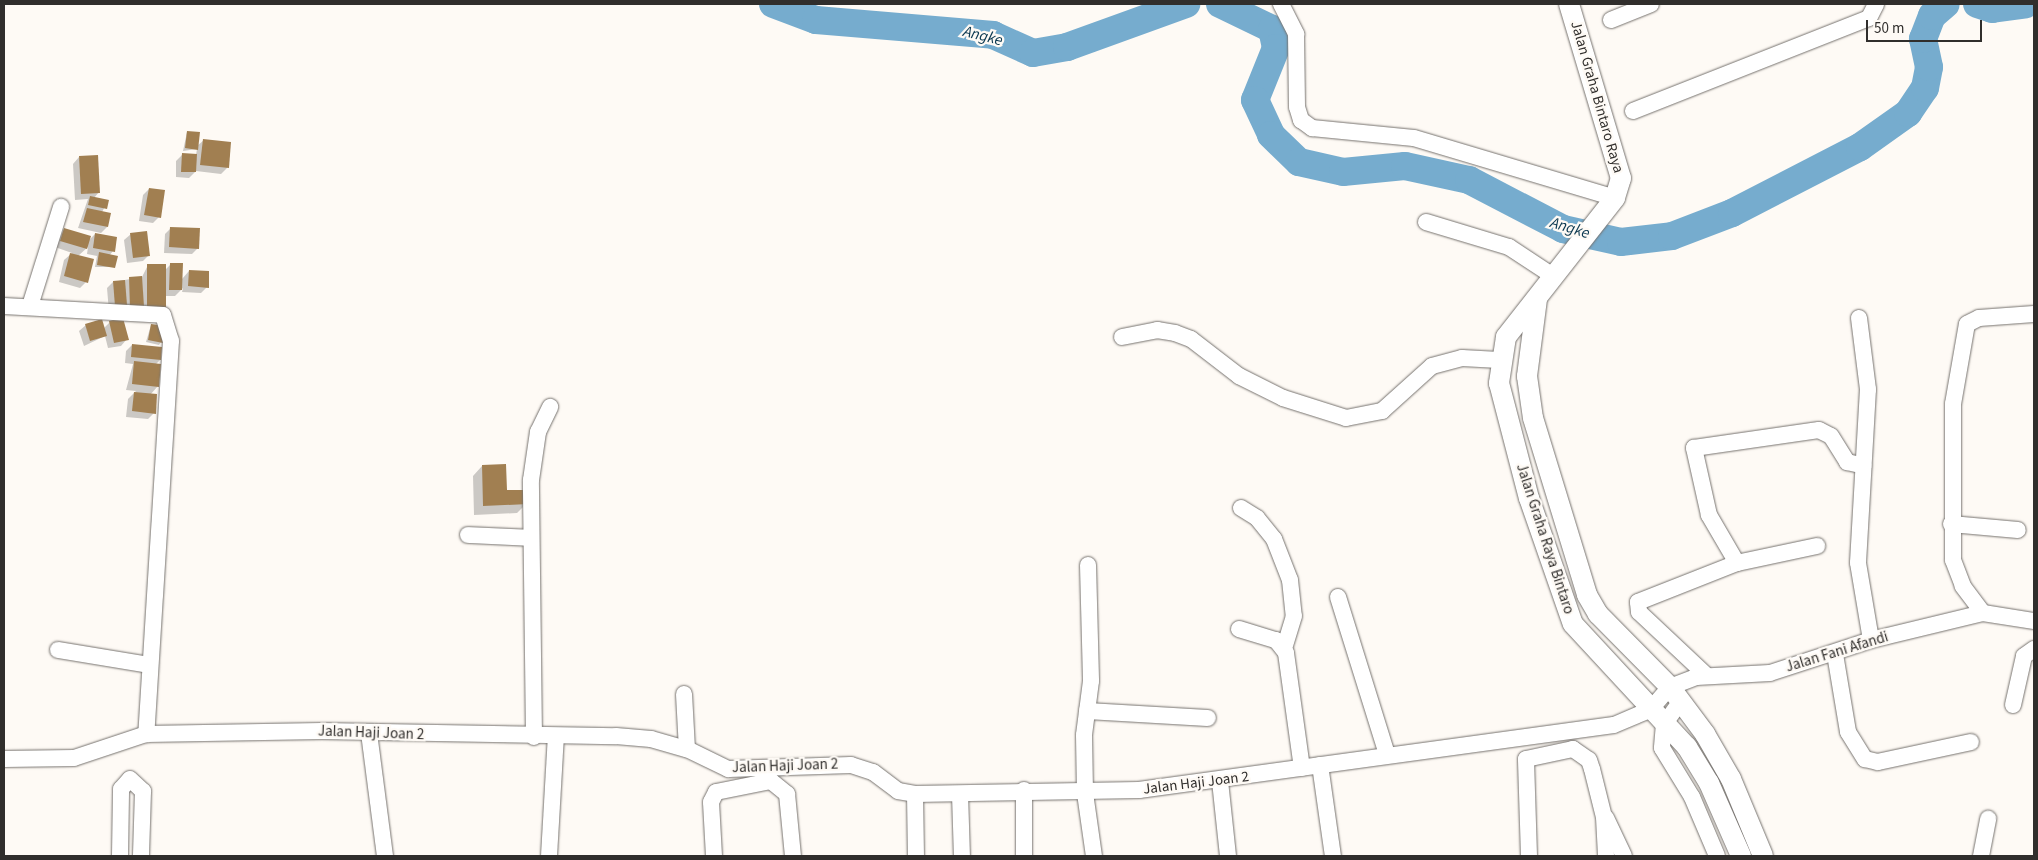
<!DOCTYPE html>
<style>
body{margin:0}
#map{position:relative;width:2038px;height:860px;overflow:hidden;background:#fefaf5;font-family:"Source Sans 3",sans-serif}
div>[style]{position:absolute}
.shadow>*{inset:0;background:#0003}
.river>*{height:28px;margin:-14px;padding:0 14px;transform-origin:14px;border-radius:14px;background:#76acce}
.building>*{inset:0;background:#a17f51}
.roads{filter:drop-shadow(0 0 1px #76726e) drop-shadow(0 0 1px #76726e)}
.minor>*{height:16px;margin:-8px;padding:0 8px;transform-origin:8px;border-radius:8px;background:#fff}
.major>*{height:20px;margin:-10px;padding:0 10px;transform-origin:10px;border-radius:10px;background:#fff}
span{translate:-50% -50%;white-space:nowrap;text-align:center;line-height:1.15;-webkit-text-stroke:4.5px #fefaf5;paint-order:stroke}
.street-label{font-size:15px;color:#302e2c}
.water-label{font-size:16px;color:#0c3951;font-style:italic}
.frame{position:absolute;inset:0;border:5px solid #302e2c;pointer-events:none}
.scale{position:absolute;left:1866px;top:20px;width:116px;height:22px;box-sizing:border-box;border:2px solid #302e2c;border-top:0;padding-left:6px;font-size:15px;line-height:18px;white-space:nowrap;color:#302e2c;-webkit-text-stroke:4px #fefaf5;paint-order:stroke}
</style>
<div id="map">
<div class="shadow">
<div style="clip-path:polygon(187px 132px,197px 146px,204px 140px,230px 143px,227px 168px,221px 174px,196px 171px,189px 178px,176px 177px,176px 161px,182px 155px,196px 155px,197px 149px,183px 151px)"></div>
<div style="clip-path:polygon(79px 157px,99px 192px,94px 198px,108px 201px,102px 212px,107px 227px,101px 233px,78px 228px,88px 199px,75px 200px,73px 164px)"></div>
<div style="clip-path:polygon(149px 189px,159px 217px,153px 223px,139px 221px,143px 195px)"></div>
<div style="clip-path:polygon(171px 228px,198px 248px,192px 254px,164px 253px,165px 234px)"></div>
<div style="clip-path:polygon(64px 229px,88px 241px,95px 234px,113px 251px,109px 256px,114px 267px,95px 267px,97px 256px,87px 254px,88px 247px,78px 256px,86px 282px,80px 288px,59px 282px,64px 260px,72px 253px,55px 247px)"></div>
<div style="clip-path:polygon(131px 234px,149px 255px,143px 261px,127px 263px,124px 240px)"></div>
<div style="clip-path:polygon(171px 264px,182px 279px,189px 271px,207px 287px,201px 293px,182px 292px,183px 288px,175px 296px,165px 296px,165px 307px,109px 312px,107px 288px,113px 282px,142px 277px,148px 265px,165px 270px)"></div>
<div style="clip-path:polygon(110px 322px,127px 339px,121px 346px,108px 348px,105px 336px,84px 346px,79px 331px,86px 325px,104px 328px)"></div>
<div style="clip-path:polygon(151px 325px,161px 342px,159px 345px,146px 342px)"></div>
<div style="clip-path:polygon(132px 345px,160px 360px,155px 365px,158px 386px,150px 395px,154px 413px,148px 419px,126px 417px,128px 399px,136px 391px,126px 390px,133px 364px,125px 363px,126px 351px)"></div>
<div style="clip-path:polygon(482px 466px,506px 492px,526px 504px,517px 513px,474px 515px,473px 476px)"></div>
</div>
<div class="river">
<div style="left:773px;top:4px;width:46px;rotate:20.4deg"></div>
<div style="left:816px;top:20px;width:178px;rotate:4.8deg"></div>
<div style="left:993px;top:35px;width:44px;rotate:24.2deg"></div>
<div style="left:1033px;top:53px;width:35px;rotate:-10deg"></div>
<div style="left:1067px;top:47px;width:127px;rotate:-19.9deg"></div>
<div style="left:1220px;top:4px;width:58px;rotate:25.7deg"></div>
<div style="left:1272px;top:29px;width:19px;rotate:78deg"></div>
<div style="left:1276px;top:48px;width:56px;rotate:112deg"></div>
<div style="left:1255px;top:100px;width:38px;rotate:65deg"></div>
<div style="left:1271px;top:135px;width:39px;rotate:44deg"></div>
<div style="left:1299px;top:162px;width:45px;rotate:12.8deg"></div>
<div style="left:1343px;top:172px;width:62px;rotate:-5.5deg"></div>
<div style="left:1405px;top:166px;width:66px;rotate:12.3deg"></div>
<div style="left:1469px;top:180px;width:106px;rotate:27.5deg"></div>
<div style="left:1563px;top:229px;width:59px;rotate:12.6deg"></div>
<div style="left:1621px;top:242px;width:51px;rotate:-6.7deg"></div>
<div style="left:1672px;top:236px;width:64px;rotate:-21deg"></div>
<div style="left:1732px;top:213px;width:144px;rotate:-27.3deg"></div>
<div style="left:1860px;top:147px;width:59px;rotate:-35.3deg"></div>
<div style="left:1908px;top:113px;width:30px;rotate:-56deg"></div>
<div style="left:1925px;top:88px;width:21px;rotate:-79deg"></div>
<div style="left:1929px;top:67px;width:29px;rotate:-102deg"></div>
<div style="left:1923px;top:39px;width:25px;rotate:-69deg"></div>
<div style="left:1932px;top:16px;width:18px;rotate:-41deg"></div>
<div style="left:1977px;top:4px;width:16px;rotate:18deg"></div>
<div style="left:1992px;top:9px;width:34px;rotate:-8deg"></div>
</div>
<div class="building">
<div style="clip-path:polygon(187px 131px,200px 132px,198px 150px,185px 148px)"></div>
<div style="clip-path:polygon(203px 139px,231px 142px,229px 168px,200px 165px)"></div>
<div style="clip-path:polygon(182px 153px,197px 154px,196px 172px,181px 172px)"></div>
<div style="clip-path:polygon(98px 155px,100px 193px,81px 194px,79px 156px)"></div>
<div style="clip-path:polygon(149px 188px,165px 190px,161px 218px,144px 215px)"></div>
<div style="clip-path:polygon(90px 196px,109px 200px,107px 209px,88px 205px)"></div>
<div style="clip-path:polygon(87px 208px,111px 213px,108px 227px,83px 222px)"></div>
<div style="clip-path:polygon(170px 227px,200px 228px,199px 249px,169px 247px)"></div>
<div style="clip-path:polygon(64px 228px,91px 236px,87px 249px,60px 241px)"></div>
<div style="clip-path:polygon(147px 231px,150px 256px,133px 258px,130px 233px)"></div>
<div style="clip-path:polygon(95px 233px,117px 237px,115px 252px,93px 248px)"></div>
<div style="clip-path:polygon(99px 252px,118px 256px,115px 268px,97px 265px)"></div>
<div style="clip-path:polygon(70px 253px,94px 259px,88px 283px,64px 276px)"></div>
<div style="clip-path:polygon(170px 263px,183px 263px,182px 290px,169px 290px)"></div>
<div style="clip-path:polygon(147px 264px,166px 264px,166px 308px,147px 308px)"></div>
<div style="clip-path:polygon(189px 270px,209px 271px,209px 288px,188px 286px)"></div>
<div style="clip-path:polygon(142px 276px,144px 307px,130px 308px,129px 277px)"></div>
<div style="clip-path:polygon(125px 280px,127px 305px,115px 306px,113px 281px)"></div>
<div style="clip-path:polygon(123px 318px,129px 340px,114px 343px,109px 321px)"></div>
<div style="clip-path:polygon(102px 319px,107px 336px,90px 341px,85px 324px)"></div>
<div style="clip-path:polygon(151px 324px,166px 326px,163px 343px,148px 340px)"></div>
<div style="clip-path:polygon(132px 344px,162px 347px,161px 360px,131px 357px)"></div>
<div style="clip-path:polygon(134px 361px,161px 364px,159px 387px,132px 384px)"></div>
<div style="clip-path:polygon(134px 392px,157px 394px,156px 414px,132px 411px)"></div>
<div style="clip-path:polygon(506px 464px,507px 490px,527px 490px,528px 504px,483px 506px,482px 465px)"></div>
</div>
<div class="roads">
<div class="minor">
<div style="left:1281px;top:4px;width:34px;rotate:63deg"></div>
<div style="left:1296px;top:34px;width:73px;rotate:89.2deg"></div>
<div style="left:1297px;top:107px;width:14px;rotate:73deg"></div>
<div style="left:1301px;top:120px;width:14px;rotate:36deg"></div>
<div style="left:1312px;top:128px;width:102px;rotate:5.6deg"></div>
<div style="left:1414px;top:138px;width:210px;rotate:16.6deg"></div>
<div style="left:1611px;top:20px;width:43px;rotate:-21.8deg"></div>
<div style="left:1633px;top:111px;width:254px;rotate:-21.5deg"></div>
<div style="left:1869px;top:18px;width:16px;rotate:-63deg"></div>
<div style="left:1426px;top:222px;width:87px;rotate:16.8deg"></div>
<div style="left:1509px;top:247px;width:53px;rotate:33.4deg"></div>
<div style="left:4px;top:306px;width:159px;rotate:3.2deg"></div>
<div style="left:163px;top:315px;width:27px;rotate:73deg"></div>
<div style="left:171px;top:341px;width:394px;rotate:93.6deg"></div>
<div style="left:30px;top:306px;width:104px;rotate:-72.6deg"></div>
<div style="left:1859px;top:318px;width:72px;rotate:82.8deg"></div>
<div style="left:1868px;top:389px;width:174px;rotate:93.3deg"></div>
<div style="left:1858px;top:563px;width:78px;rotate:80.4deg"></div>
<div style="left:1122px;top:337px;width:36px;rotate:-11deg"></div>
<div style="left:1157px;top:330px;width:18px;rotate:9deg"></div>
<div style="left:1175px;top:333px;width:17px;rotate:21deg"></div>
<div style="left:1191px;top:339px;width:61px;rotate:37.6deg"></div>
<div style="left:1239px;top:376px;width:49px;rotate:26.6deg"></div>
<div style="left:1283px;top:398px;width:66px;rotate:17.6deg"></div>
<div style="left:1346px;top:418px;width:37px;rotate:-11deg"></div>
<div style="left:1382px;top:411px;width:67px;rotate:-42deg"></div>
<div style="left:1432px;top:366px;width:31px;rotate:-15deg"></div>
<div style="left:1462px;top:358px;width:37px;rotate:3deg"></div>
<div style="left:1241px;top:508px;width:19px;rotate:32deg"></div>
<div style="left:1257px;top:518px;width:27px;rotate:51deg"></div>
<div style="left:1274px;top:539px;width:44px;rotate:68.7deg"></div>
<div style="left:1290px;top:580px;width:36px;rotate:84deg"></div>
<div style="left:1294px;top:616px;width:34px;rotate:107deg"></div>
<div style="left:1951px;top:524px;width:67px;rotate:5.1deg"></div>
<div style="left:468px;top:535px;width:63px;rotate:2.7deg"></div>
<div style="left:1737px;top:563px;width:56px;rotate:-120.3deg"></div>
<div style="left:1709px;top:515px;width:69px;rotate:-102.6deg"></div>
<div style="left:1694px;top:448px;width:126px;rotate:-8.2deg"></div>
<div style="left:1819px;top:430px;width:13px;rotate:27deg"></div>
<div style="left:1831px;top:436px;width:31px;rotate:58deg"></div>
<div style="left:1847px;top:462px;width:17px;rotate:13deg"></div>
<div style="left:1088px;top:565px;width:116px;rotate:88.5deg"></div>
<div style="left:1091px;top:681px;width:54px;rotate:97.4deg"></div>
<div style="left:1084px;top:735px;width:58px;rotate:89deg"></div>
<div style="left:1085px;top:793px;width:64px;rotate:81.9deg"></div>
<div style="left:1338px;top:597px;width:164px;rotate:72.7deg"></div>
<div style="left:1983px;top:613px;width:34px;rotate:-127deg"></div>
<div style="left:1963px;top:586px;width:28px;rotate:-111deg"></div>
<div style="left:1953px;top:560px;width:156px;rotate:-90deg"></div>
<div style="left:1953px;top:404px;width:81px;rotate:-80.1deg"></div>
<div style="left:1967px;top:324px;width:13px;rotate:-27deg"></div>
<div style="left:1979px;top:318px;width:55px;rotate:-4.2deg"></div>
<div style="left:1239px;top:629px;width:39px;rotate:17deg"></div>
<div style="left:1276px;top:640px;width:16px;rotate:52deg"></div>
<div style="left:1286px;top:653px;width:116px;rotate:82.1deg"></div>
<div style="left:58px;top:650px;width:93px;rotate:9.3deg"></div>
<div style="left:1835px;top:654px;width:79px;rotate:80.5deg"></div>
<div style="left:1848px;top:732px;width:32px;rotate:58deg"></div>
<div style="left:1865px;top:759px;width:13px;rotate:13deg"></div>
<div style="left:1878px;top:762px;width:95px;rotate:-12.1deg"></div>
<div style="left:1706px;top:675px;width:92px;rotate:-136.8deg"></div>
<div style="left:1639px;top:612px;width:10px;rotate:-96deg"></div>
<div style="left:1638px;top:602px;width:106px;rotate:-21.5deg"></div>
<div style="left:1737px;top:563px;width:82px;rotate:-12deg"></div>
<div style="left:684px;top:694px;width:55px;rotate:86.9deg"></div>
<div style="left:1681px;top:701px;width:29px;rotate:126deg"></div>
<div style="left:1664px;top:724px;width:24px;rotate:95deg"></div>
<div style="left:1662px;top:748px;width:57px;rotate:58.5deg"></div>
<div style="left:1692px;top:797px;width:64px;rotate:67deg"></div>
<div style="left:2013px;top:705px;width:50px;rotate:-77.3deg"></div>
<div style="left:2024px;top:656px;width:12px;rotate:-35deg"></div>
<div style="left:1087px;top:711px;width:121px;rotate:3.3deg"></div>
<div style="left:369px;top:733px;width:124px;rotate:82.6deg"></div>
<div style="left:534px;top:737px;width:257px;rotate:-90.7deg"></div>
<div style="left:531px;top:480px;width:49px;rotate:-81.7deg"></div>
<div style="left:538px;top:432px;width:28px;rotate:-64deg"></div>
<div style="left:4px;top:759px;width:70px;rotate:-0.8deg"></div>
<div style="left:74px;top:758px;width:76px;rotate:-18.4deg"></div>
<div style="left:146px;top:734px;width:176px;rotate:-1deg"></div>
<div style="left:322px;top:731px;width:294px;rotate:1deg"></div>
<div style="left:616px;top:736px;width:35px;rotate:5deg"></div>
<div style="left:651px;top:739px;width:37px;rotate:16deg"></div>
<div style="left:687px;top:749px;width:46px;rotate:26deg"></div>
<div style="left:728px;top:769px;width:123px;rotate:-1.9deg"></div>
<div style="left:851px;top:765px;width:23px;rotate:18deg"></div>
<div style="left:873px;top:772px;width:31px;rotate:37deg"></div>
<div style="left:898px;top:791px;width:17px;rotate:10deg"></div>
<div style="left:915px;top:794px;width:224px;rotate:-1deg"></div>
<div style="left:1139px;top:790px;width:479px;rotate:-7.8deg"></div>
<div style="left:1614px;top:725px;width:39px;rotate:-23deg"></div>
<div style="left:1650px;top:710px;width:30px;rotate:-49deg"></div>
<div style="left:1670px;top:687px;width:28px;rotate:-21deg"></div>
<div style="left:1696px;top:677px;width:74px;rotate:-3.1deg"></div>
<div style="left:1770px;top:673px;width:106px;rotate:-18.1deg"></div>
<div style="left:1871px;top:640px;width:115px;rotate:-13.6deg"></div>
<div style="left:1983px;top:613px;width:52px;rotate:8.9deg"></div>
<div style="left:1320px;top:765px;width:92px;rotate:81.9deg"></div>
<div style="left:1220px;top:781px;width:75px;rotate:83.9deg"></div>
<div style="left:915px;top:794px;width:62px;rotate:89.1deg"></div>
<div style="left:960px;top:794px;width:62px;rotate:88.2deg"></div>
<div style="left:1606px;top:818px;width:42px;rotate:64.7deg"></div>
<div style="left:120px;top:856px;width:67px;rotate:-89.1deg"></div>
<div style="left:121px;top:789px;width:13px;rotate:-48deg"></div>
<div style="left:130px;top:779px;width:18px;rotate:43deg"></div>
<div style="left:143px;top:791px;width:65px;rotate:91.8deg"></div>
<div style="left:549px;top:856px;width:120px;rotate:-86.7deg"></div>
<div style="left:714px;top:856px;width:54px;rotate:-93.2deg"></div>
<div style="left:711px;top:802px;width:11px;rotate:-63deg"></div>
<div style="left:716px;top:792px;width:56px;rotate:-11.3deg"></div>
<div style="left:771px;top:781px;width:21px;rotate:39deg"></div>
<div style="left:787px;top:794px;width:62px;rotate:84.5deg"></div>
<div style="left:1024px;top:856px;width:66px;rotate:-90deg"></div>
<div style="left:1529px;top:856px;width:97px;rotate:-91.8deg"></div>
<div style="left:1526px;top:759px;width:48px;rotate:-12deg"></div>
<div style="left:1573px;top:749px;width:19px;rotate:35deg"></div>
<div style="left:1589px;top:760px;width:9px;rotate:72deg"></div>
<div style="left:1592px;top:769px;width:49px;rotate:76deg"></div>
<div style="left:1604px;top:817px;width:39px;rotate:87deg"></div>
<div style="left:1981px;top:856px;width:38px;rotate:-79deg"></div>
</div>
<div class="major">
<div style="left:1569px;top:4px;width:182px;rotate:73.4deg"></div>
<div style="left:1621px;top:178px;width:21px;rotate:107deg"></div>
<div style="left:1615px;top:198px;width:177px;rotate:128.1deg"></div>
<div style="left:1506px;top:337px;width:47px;rotate:98.7deg"></div>
<div style="left:1499px;top:383px;width:119px;rotate:75.4deg"></div>
<div style="left:1529px;top:498px;width:133px;rotate:70.8deg"></div>
<div style="left:1573px;top:624px;width:168px;rotate:47.2deg"></div>
<div style="left:1687px;top:747px;width:42px;rotate:58.6deg"></div>
<div style="left:1709px;top:783px;width:80px;rotate:66.3deg"></div>
<div style="left:1537px;top:299px;width:78px;rotate:97.4deg"></div>
<div style="left:1527px;top:376px;width:42px;rotate:81.9deg"></div>
<div style="left:1533px;top:418px;width:185px;rotate:73deg"></div>
<div style="left:1587px;top:595px;width:22px;rotate:60deg"></div>
<div style="left:1598px;top:614px;width:103px;rotate:45.4deg"></div>
<div style="left:1670px;top:687px;width:59px;rotate:53.3deg"></div>
<div style="left:1705px;top:734px;width:52px;rotate:60deg"></div>
<div style="left:1731px;top:779px;width:83px;rotate:67.4deg"></div>
</div>
</div>
<div class="street-label">
<span style="left:1597px;top:97px;rotate:74deg">Jalan Graha Bintaro Raya</span>
<span style="left:1545px;top:539px;rotate:72deg">Jalan Graha Raya Bintaro</span>
<span style="left:1837px;top:652px;rotate:-17deg">Jalan Fani Afandi</span>
<span style="left:371px;top:733px;rotate:2deg">Jalan Haji Joan 2</span>
<span style="left:785px;top:766px;rotate:-2deg">Jalan Haji Joan 2</span>
<span style="left:1196px;top:783px;rotate:-7deg">Jalan Haji Joan 2</span>
</div>
<div class="water-label">
<span style="left:983px;top:36px;rotate:14deg">Angke</span>
<span style="left:1570px;top:228px;rotate:17deg">Angke</span>
</div>
<div class="frame"></div>
<div class="scale">50 m</div>
</div>
